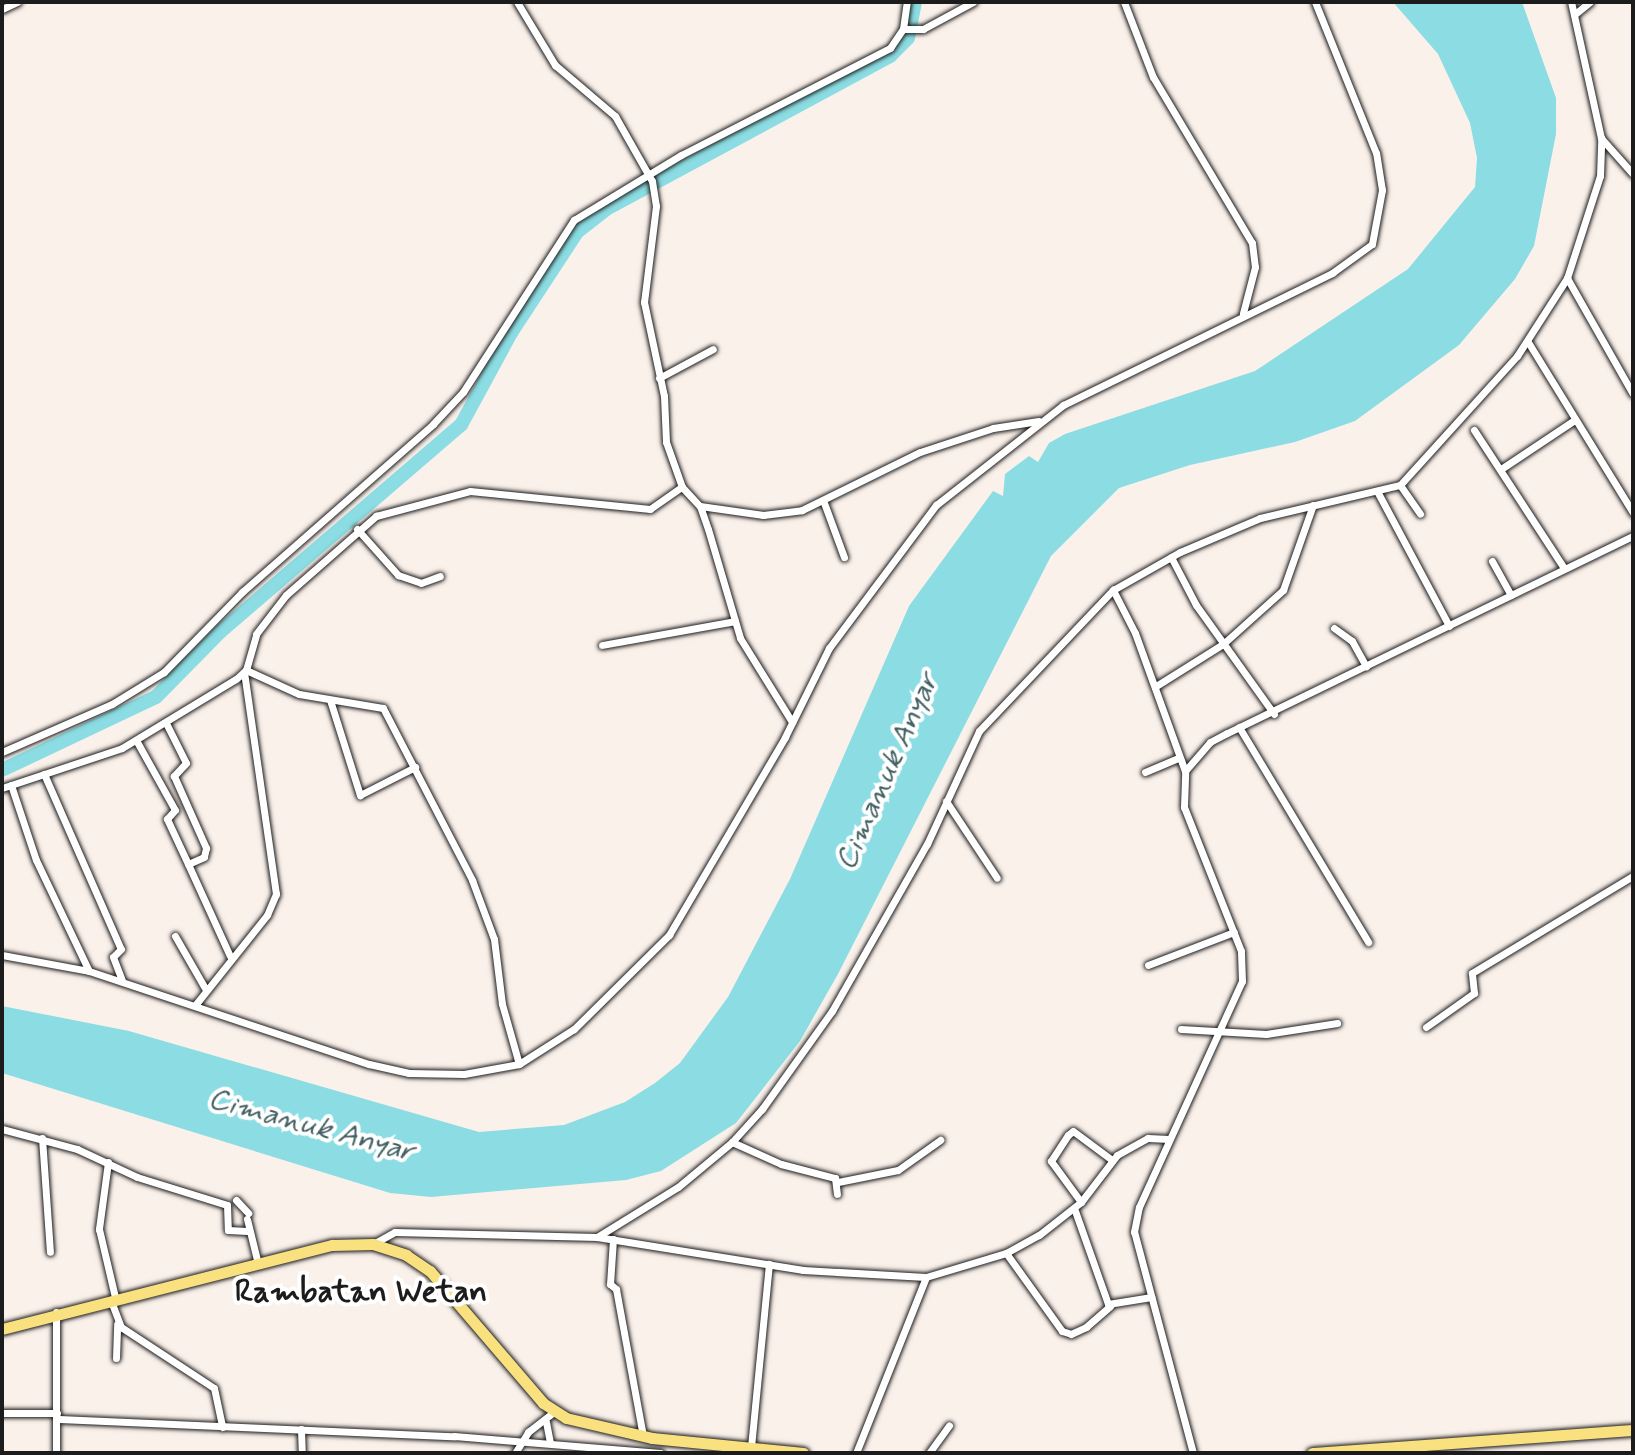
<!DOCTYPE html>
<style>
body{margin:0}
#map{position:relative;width:1635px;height:1455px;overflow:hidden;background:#fbf1eb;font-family:Mynerve,sans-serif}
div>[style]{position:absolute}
.water>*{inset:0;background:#8bdde3}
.river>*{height:14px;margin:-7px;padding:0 7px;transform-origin:7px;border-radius:7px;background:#8bdde3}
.roads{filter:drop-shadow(0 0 2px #1c1c1c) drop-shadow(0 0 2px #1c1c1c)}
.minor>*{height:7px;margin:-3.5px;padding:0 3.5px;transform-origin:3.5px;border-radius:3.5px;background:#fff}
.highway>*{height:11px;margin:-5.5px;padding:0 5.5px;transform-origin:5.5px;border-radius:5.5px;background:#fae180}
span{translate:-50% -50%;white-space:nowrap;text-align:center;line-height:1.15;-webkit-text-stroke:8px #fff;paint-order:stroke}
.water-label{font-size:30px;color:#436062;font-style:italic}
.quarter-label{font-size:32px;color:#1c1c1c;font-weight:700}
.frame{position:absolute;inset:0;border:4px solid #1c1c1c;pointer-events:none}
</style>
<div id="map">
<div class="water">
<div style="clip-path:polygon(1393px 2px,1522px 2px,1556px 98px,1556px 134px,1534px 246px,1515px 279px,1459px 345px,1355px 421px,1295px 442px,1190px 465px,1119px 488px,1051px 556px,838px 974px,800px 1041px,736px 1123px,661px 1171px,626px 1180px,431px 1197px,390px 1193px,2px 1073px,2px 1006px,129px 1031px,479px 1132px,564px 1125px,625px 1102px,655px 1083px,680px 1063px,728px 997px,790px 879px,909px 606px,993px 491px,1003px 496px,1005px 474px,1029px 456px,1038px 462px,1049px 443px,1065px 434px,1255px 371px,1408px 269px,1475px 187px,1477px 158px,1470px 123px,1438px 54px)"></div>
</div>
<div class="river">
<div style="left:2px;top:770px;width:170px;rotate:-25.4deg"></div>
<div style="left:156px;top:697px;width:91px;rotate:-45.4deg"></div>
<div style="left:220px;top:632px;width:318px;rotate:-40.7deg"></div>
<div style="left:461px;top:425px;width:105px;rotate:-61.5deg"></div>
<div style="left:511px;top:333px;width:121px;rotate:-56.8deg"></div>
<div style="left:577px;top:232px;width:37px;rotate:-38deg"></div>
<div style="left:606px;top:209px;width:323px;rotate:-28.3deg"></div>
<div style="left:890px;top:56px;width:25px;rotate:-45deg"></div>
<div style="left:908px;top:38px;width:37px;rotate:-79deg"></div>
</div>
<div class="roads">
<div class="minor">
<div style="left:517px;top:2px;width:74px;rotate:58.9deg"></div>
<div style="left:555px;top:65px;width:79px;rotate:40.4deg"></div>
<div style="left:615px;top:116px;width:75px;rotate:60.4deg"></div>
<div style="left:652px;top:181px;width:25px;rotate:81deg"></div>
<div style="left:656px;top:206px;width:97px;rotate:97.1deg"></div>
<div style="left:644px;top:302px;width:96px;rotate:78deg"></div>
<div style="left:664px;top:396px;width:46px;rotate:87.5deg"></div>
<div style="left:666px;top:442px;width:48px;rotate:70.4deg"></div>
<div style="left:682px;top:487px;width:26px;rotate:47deg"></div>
<div style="left:700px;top:506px;width:24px;rotate:71deg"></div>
<div style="left:708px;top:529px;width:114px;rotate:73.6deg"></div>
<div style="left:740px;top:638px;width:99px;rotate:58.2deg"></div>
<div style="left:1124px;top:2px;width:80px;rotate:68.9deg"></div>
<div style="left:1153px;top:77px;width:193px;rotate:59.2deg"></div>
<div style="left:1252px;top:243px;width:24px;rotate:83deg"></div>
<div style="left:1255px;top:267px;width:48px;rotate:104.6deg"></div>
<div style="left:2px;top:9px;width:17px;rotate:-25deg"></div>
<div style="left:1575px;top:14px;width:19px;rotate:-39deg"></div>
<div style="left:903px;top:29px;width:20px"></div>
<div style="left:923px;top:29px;width:57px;rotate:-28.4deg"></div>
<div style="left:1601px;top:138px;width:48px;rotate:48.4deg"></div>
<div style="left:1567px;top:278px;width:133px;rotate:60.4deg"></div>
<div style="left:1528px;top:342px;width:201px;rotate:58.4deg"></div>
<div style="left:659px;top:378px;width:61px;rotate:-28.2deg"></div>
<div style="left:1474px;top:430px;width:165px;rotate:56.9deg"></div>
<div style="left:1501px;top:469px;width:87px;rotate:-33.7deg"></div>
<div style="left:1400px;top:485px;width:35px;rotate:55deg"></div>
<div style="left:1377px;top:491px;width:153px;rotate:61.9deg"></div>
<div style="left:823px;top:500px;width:61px;rotate:69.8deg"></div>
<div style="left:700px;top:506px;width:64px;rotate:8.1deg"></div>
<div style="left:763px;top:515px;width:39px;rotate:-7deg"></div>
<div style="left:802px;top:510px;width:131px;rotate:-26.2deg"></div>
<div style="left:920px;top:452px;width:77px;rotate:-18.2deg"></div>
<div style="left:993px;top:428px;width:46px;rotate:-8.8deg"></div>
<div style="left:357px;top:529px;width:62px;rotate:48.3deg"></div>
<div style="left:398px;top:575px;width:24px;rotate:19deg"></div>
<div style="left:421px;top:583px;width:20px;rotate:-20deg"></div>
<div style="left:1171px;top:557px;width:54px;rotate:62.5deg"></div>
<div style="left:1196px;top:605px;width:134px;rotate:54.4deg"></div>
<div style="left:1492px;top:561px;width:39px;rotate:61deg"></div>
<div style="left:1113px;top:590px;width:77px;rotate:-29.6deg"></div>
<div style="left:1180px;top:552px;width:87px;rotate:-23deg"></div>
<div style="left:1260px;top:518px;width:144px;rotate:-13.3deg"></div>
<div style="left:1400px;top:485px;width:174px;rotate:-47.8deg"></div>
<div style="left:1517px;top:356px;width:93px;rotate:-57.3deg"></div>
<div style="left:1567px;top:278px;width:107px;rotate:-72.1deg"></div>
<div style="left:1600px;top:176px;width:38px;rotate:-88deg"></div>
<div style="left:1601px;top:138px;width:139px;rotate:-102.4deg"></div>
<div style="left:1334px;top:628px;width:22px;rotate:36deg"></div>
<div style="left:1352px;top:641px;width:29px;rotate:61deg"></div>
<div style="left:602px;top:645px;width:135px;rotate:-10.2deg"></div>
<div style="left:246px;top:670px;width:58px;rotate:24.4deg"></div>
<div style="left:299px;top:694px;width:85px;rotate:9.5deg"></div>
<div style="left:383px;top:708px;width:194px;rotate:62.6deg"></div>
<div style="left:472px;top:880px;width:63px;rotate:69.6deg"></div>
<div style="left:494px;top:939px;width:65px;rotate:83deg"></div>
<div style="left:502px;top:1004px;width:62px;rotate:74.2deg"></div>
<div style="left:1156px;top:686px;width:79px;rotate:-32.1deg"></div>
<div style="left:1223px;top:644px;width:81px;rotate:-42deg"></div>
<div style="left:1283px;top:590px;width:90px;rotate:-70.6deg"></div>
<div style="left:330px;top:700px;width:100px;rotate:72.5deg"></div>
<div style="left:360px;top:795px;width:62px;rotate:-27deg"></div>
<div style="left:167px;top:725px;width:42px;rotate:63.4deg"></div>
<div style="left:186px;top:763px;width:18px;rotate:133deg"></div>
<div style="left:174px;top:776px;width:79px;rotate:66deg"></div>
<div style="left:206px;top:848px;width:9px;rotate:103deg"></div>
<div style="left:204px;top:857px;width:17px;rotate:156deg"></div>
<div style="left:188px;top:864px;width:101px;rotate:65.5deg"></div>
<div style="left:1239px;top:727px;width:251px;rotate:59deg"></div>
<div style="left:136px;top:740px;width:80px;rotate:60.9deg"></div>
<div style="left:175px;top:810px;width:12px;rotate:132deg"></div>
<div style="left:167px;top:819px;width:50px;rotate:65deg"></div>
<div style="left:2px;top:752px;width:120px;rotate:-23.6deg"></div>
<div style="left:112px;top:704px;width:61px;rotate:-31.6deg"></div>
<div style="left:164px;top:672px;width:112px;rotate:-45.7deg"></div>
<div style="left:242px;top:592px;width:254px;rotate:-41.3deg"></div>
<div style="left:433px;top:424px;width:44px;rotate:-46.8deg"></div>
<div style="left:463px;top:392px;width:205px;rotate:-57.2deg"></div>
<div style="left:574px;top:220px;width:125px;rotate:-31.3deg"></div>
<div style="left:681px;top:155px;width:235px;rotate:-27.1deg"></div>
<div style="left:890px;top:48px;width:23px;rotate:-56deg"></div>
<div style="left:903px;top:29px;width:27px;rotate:-82deg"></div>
<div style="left:1145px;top:772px;width:36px;rotate:-23deg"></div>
<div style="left:44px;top:774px;width:191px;rotate:66.3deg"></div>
<div style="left:121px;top:949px;width:11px;rotate:135deg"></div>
<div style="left:113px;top:957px;width:26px;rotate:69deg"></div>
<div style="left:11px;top:785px;width:79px;rotate:71.6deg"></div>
<div style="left:36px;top:860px;width:123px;rotate:64.5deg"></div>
<div style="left:2px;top:788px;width:126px;rotate:-18.4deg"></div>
<div style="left:122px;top:748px;width:133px;rotate:-31.2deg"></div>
<div style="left:236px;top:679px;width:13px;rotate:-42deg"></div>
<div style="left:246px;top:670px;width:37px;rotate:-74deg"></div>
<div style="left:256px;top:634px;width:49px;rotate:-52.4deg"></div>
<div style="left:286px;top:595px;width:120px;rotate:-41.3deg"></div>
<div style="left:376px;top:516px;width:97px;rotate:-14.9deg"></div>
<div style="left:470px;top:491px;width:181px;rotate:5.7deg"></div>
<div style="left:650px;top:509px;width:39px;rotate:-35deg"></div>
<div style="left:946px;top:801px;width:92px;rotate:56.5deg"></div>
<div style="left:175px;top:936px;width:62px;rotate:60.1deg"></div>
<div style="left:2px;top:955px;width:88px;rotate:10.4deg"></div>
<div style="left:89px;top:971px;width:295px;rotate:18.4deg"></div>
<div style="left:369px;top:1064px;width:41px;rotate:12.7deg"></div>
<div style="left:409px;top:1073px;width:55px;rotate:1deg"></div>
<div style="left:464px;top:1074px;width:56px;rotate:-10.3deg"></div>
<div style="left:519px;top:1064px;width:65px;rotate:-32.5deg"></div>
<div style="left:574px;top:1029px;width:134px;rotate:-44.7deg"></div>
<div style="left:669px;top:935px;width:229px;rotate:-59.6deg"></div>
<div style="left:785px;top:737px;width:99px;rotate:-63.7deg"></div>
<div style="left:829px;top:648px;width:179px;rotate:-53.2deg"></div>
<div style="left:936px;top:505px;width:162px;rotate:-38.2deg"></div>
<div style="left:1063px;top:405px;width:300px;rotate:-26.1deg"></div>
<div style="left:1332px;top:273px;width:49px;rotate:-35.9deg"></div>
<div style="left:1372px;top:244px;width:55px;rotate:-79.5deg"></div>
<div style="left:1382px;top:190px;width:37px;rotate:-99deg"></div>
<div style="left:1376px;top:153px;width:163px;rotate:-112deg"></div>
<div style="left:1148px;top:965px;width:92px;rotate:-21deg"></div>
<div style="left:196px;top:1004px;width:114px;rotate:-51.4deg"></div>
<div style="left:267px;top:915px;width:23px;rotate:-67deg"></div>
<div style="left:276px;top:894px;width:224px;rotate:-98.2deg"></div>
<div style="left:1426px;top:1027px;width:59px;rotate:-35.3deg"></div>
<div style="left:1474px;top:993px;width:20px;rotate:-96deg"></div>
<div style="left:1472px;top:973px;width:188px;rotate:-31.1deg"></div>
<div style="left:1181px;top:1029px;width:85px;rotate:3.4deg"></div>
<div style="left:1266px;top:1034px;width:72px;rotate:-8.8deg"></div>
<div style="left:2px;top:1129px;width:78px;rotate:14.9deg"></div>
<div style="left:77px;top:1149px;width:66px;rotate:25deg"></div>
<div style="left:137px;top:1177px;width:94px;rotate:17.3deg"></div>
<div style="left:227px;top:1205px;width:25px;rotate:88deg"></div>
<div style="left:228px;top:1230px;width:19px;rotate:3deg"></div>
<div style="left:42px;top:1138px;width:114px;rotate:86deg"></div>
<div style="left:732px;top:1142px;width:54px;rotate:24.2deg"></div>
<div style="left:781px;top:1164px;width:56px;rotate:14.5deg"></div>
<div style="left:835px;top:1178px;width:16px;rotate:83deg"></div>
<div style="left:108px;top:1162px;width:68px;rotate:97.7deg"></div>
<div style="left:99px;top:1229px;width:70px;rotate:76.8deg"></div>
<div style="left:838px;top:1182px;width:61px;rotate:-11.3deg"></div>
<div style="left:898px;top:1170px;width:52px;rotate:-35.5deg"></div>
<div style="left:236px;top:1200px;width:18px;rotate:47deg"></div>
<div style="left:1081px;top:1202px;width:51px;rotate:-126.2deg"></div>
<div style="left:1051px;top:1161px;width:31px;rotate:-57deg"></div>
<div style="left:1068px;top:1135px;width:6px;rotate:-39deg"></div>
<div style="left:1073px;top:1131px;width:49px;rotate:36.6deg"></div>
<div style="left:1074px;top:1208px;width:102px;rotate:70.5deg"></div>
<div style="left:1108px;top:1304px;width:44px;rotate:-9.2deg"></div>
<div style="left:247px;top:1219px;width:46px;rotate:76.3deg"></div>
<div style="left:597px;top:1237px;width:95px;rotate:-31.7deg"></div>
<div style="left:678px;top:1187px;width:70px;rotate:-39.8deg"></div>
<div style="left:732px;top:1142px;width:45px;rotate:-47.7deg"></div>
<div style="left:762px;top:1109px;width:120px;rotate:-54.5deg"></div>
<div style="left:832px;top:1011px;width:192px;rotate:-60.4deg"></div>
<div style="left:927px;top:844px;width:124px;rotate:-65.3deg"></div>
<div style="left:979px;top:731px;width:195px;rotate:-46.5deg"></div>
<div style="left:1113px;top:590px;width:48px;rotate:62.9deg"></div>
<div style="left:1135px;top:633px;width:147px;rotate:70.1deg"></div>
<div style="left:613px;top:1239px;width:45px;rotate:93.8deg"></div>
<div style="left:610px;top:1284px;width:8px;rotate:40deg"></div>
<div style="left:616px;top:1289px;width:149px;rotate:79.6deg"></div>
<div style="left:373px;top:1244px;width:25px;rotate:-29deg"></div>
<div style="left:395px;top:1232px;width:202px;rotate:1.4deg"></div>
<div style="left:597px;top:1237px;width:209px;rotate:9.1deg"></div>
<div style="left:803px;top:1270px;width:123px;rotate:3.3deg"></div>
<div style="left:926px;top:1277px;width:84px;rotate:-16.7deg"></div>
<div style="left:1006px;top:1253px;width:38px;rotate:-29deg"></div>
<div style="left:1039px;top:1235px;width:53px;rotate:-38.2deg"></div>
<div style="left:1081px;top:1202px;width:59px;rotate:-52.5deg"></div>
<div style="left:1117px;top:1155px;width:35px;rotate:-29deg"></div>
<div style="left:1148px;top:1138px;width:21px;rotate:3deg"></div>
<div style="left:1006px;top:1253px;width:96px;rotate:54.3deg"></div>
<div style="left:1062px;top:1331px;width:9px;rotate:18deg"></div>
<div style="left:1071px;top:1334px;width:17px;rotate:-25deg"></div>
<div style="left:1086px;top:1327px;width:32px;rotate:-41deg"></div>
<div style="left:111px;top:1301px;width:28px;rotate:69deg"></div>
<div style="left:121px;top:1327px;width:111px;rotate:33.3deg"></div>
<div style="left:214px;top:1388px;width:40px;rotate:78deg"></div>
<div style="left:56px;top:1312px;width:141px;rotate:90deg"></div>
<div style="left:116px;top:1358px;width:34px;rotate:-88deg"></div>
<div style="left:2px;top:1413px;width:55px"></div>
<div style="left:57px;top:1419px;width:397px;rotate:2.5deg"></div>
<div style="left:454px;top:1436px;width:207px;rotate:4.7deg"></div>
<div style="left:546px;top:1422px;width:20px;rotate:79deg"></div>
<div style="left:301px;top:1429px;width:24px;rotate:88deg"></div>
<div style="left:751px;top:1447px;width:184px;rotate:-84.4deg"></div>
<div style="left:515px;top:1453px;width:25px;rotate:-58deg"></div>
<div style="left:528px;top:1432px;width:33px;rotate:-38deg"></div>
<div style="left:856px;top:1453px;width:189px;rotate:-68.3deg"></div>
<div style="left:929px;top:1453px;width:34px;rotate:-54deg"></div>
<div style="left:1193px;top:1453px;width:229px;rotate:-104.9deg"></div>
<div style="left:1134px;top:1232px;width:25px;rotate:-79deg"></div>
<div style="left:1139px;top:1207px;width:248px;rotate:-65.5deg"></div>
<div style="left:1242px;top:981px;width:30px;rotate:-92deg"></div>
<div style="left:1241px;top:951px;width:155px;rotate:-111.6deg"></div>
<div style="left:1184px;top:807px;width:36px;rotate:-88deg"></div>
<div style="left:1185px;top:771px;width:38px;rotate:-49deg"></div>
<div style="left:1210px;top:742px;width:19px;rotate:-28deg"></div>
<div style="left:1227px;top:733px;width:451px;rotate:-25.9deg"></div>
</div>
<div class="highway">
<div style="left:2px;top:1329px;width:341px;rotate:-14.3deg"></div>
<div style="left:332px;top:1245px;width:41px;rotate:-1.4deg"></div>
<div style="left:373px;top:1244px;width:35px;rotate:18deg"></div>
<div style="left:406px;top:1255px;width:29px;rotate:34deg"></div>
<div style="left:430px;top:1271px;width:174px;rotate:49.4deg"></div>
<div style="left:543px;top:1403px;width:27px;rotate:33deg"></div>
<div style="left:566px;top:1418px;width:88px;rotate:13.1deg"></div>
<div style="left:652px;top:1438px;width:152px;rotate:5.7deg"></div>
<div style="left:1312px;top:1453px;width:322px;rotate:-4.1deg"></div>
</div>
</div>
<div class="water-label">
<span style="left:888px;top:772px;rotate:-66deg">Cimanuk Anyar</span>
<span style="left:311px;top:1126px;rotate:15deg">Cimanuk Anyar</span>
</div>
<div class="quarter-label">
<span style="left:361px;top:1292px">Rambatan Wetan</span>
</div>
<div class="frame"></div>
</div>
